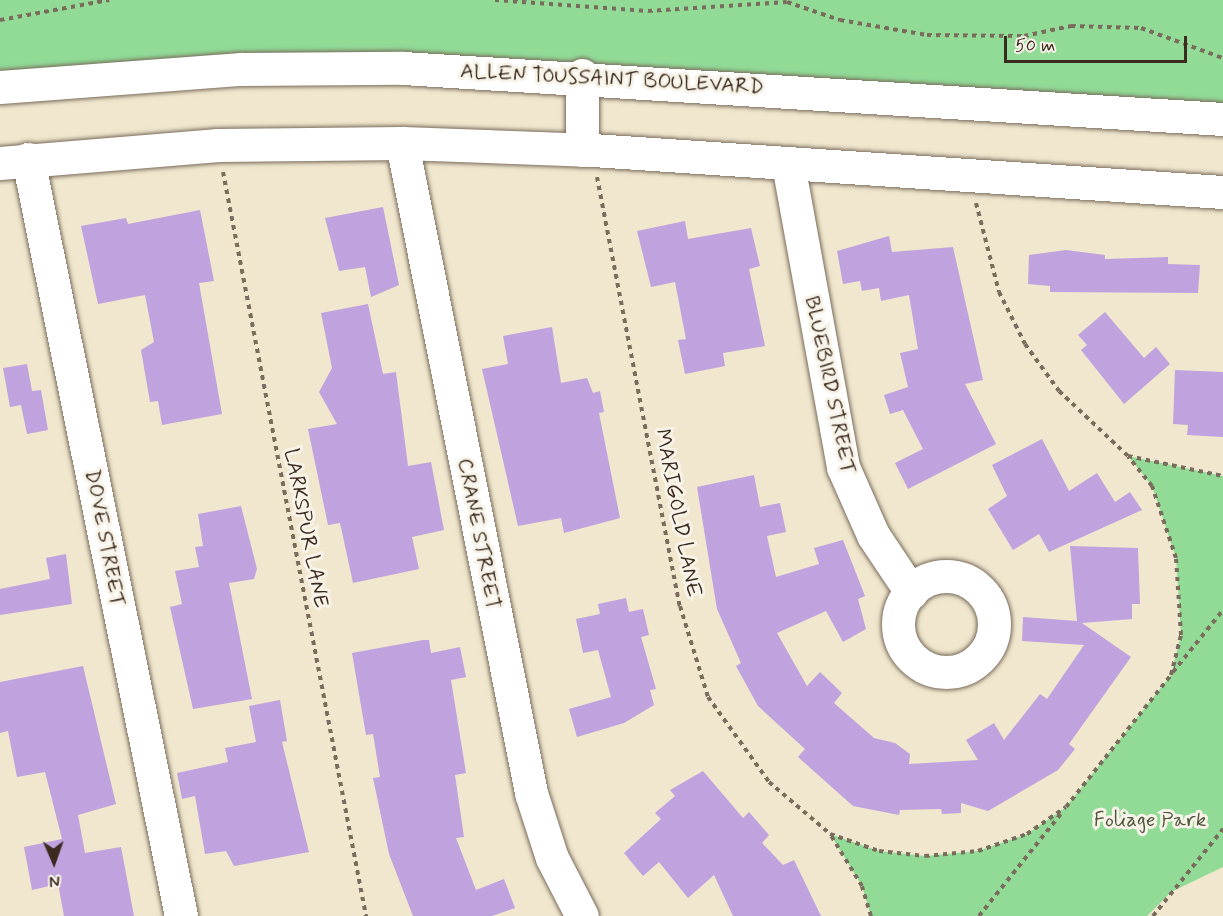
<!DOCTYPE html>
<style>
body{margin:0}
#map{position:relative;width:1223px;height:916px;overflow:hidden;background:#f0e7ce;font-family:Mynerve,sans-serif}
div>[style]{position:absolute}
.green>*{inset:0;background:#91db97}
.building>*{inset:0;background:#bfa2de}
.path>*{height:4px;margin-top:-2px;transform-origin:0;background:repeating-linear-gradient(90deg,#7a6c5c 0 4.5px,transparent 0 9px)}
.roads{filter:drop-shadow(0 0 2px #7a6c5c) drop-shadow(0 0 2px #7a6c5c)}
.minor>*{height:33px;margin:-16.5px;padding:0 16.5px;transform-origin:16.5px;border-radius:16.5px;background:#fff}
.minor>.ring{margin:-16.5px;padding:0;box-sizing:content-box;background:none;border:33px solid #fff;border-radius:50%}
.major>*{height:33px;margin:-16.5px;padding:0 16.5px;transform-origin:16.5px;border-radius:16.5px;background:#fff}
span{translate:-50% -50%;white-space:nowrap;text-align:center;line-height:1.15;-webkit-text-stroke:6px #f7f3e8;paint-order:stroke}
.street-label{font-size:21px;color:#3b2a1e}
.park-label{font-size:21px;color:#50563c}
.north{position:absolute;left:24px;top:832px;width:60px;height:60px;-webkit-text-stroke:4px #f7f3e8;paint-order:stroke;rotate:178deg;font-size:16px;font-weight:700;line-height:24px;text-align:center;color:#3b2a1e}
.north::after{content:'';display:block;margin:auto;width:21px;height:27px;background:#3b2a1e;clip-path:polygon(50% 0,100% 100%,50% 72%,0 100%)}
.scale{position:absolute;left:1004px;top:36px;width:183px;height:27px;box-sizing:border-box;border:3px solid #3b2a1e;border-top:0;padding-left:8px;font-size:18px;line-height:21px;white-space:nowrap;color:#3b2a1e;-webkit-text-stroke:4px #f7f3e8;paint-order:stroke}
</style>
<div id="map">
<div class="green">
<div style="clip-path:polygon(0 0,1223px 0,1223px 119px,591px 75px,0 87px)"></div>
<div style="clip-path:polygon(1128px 456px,1223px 476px,1223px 867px,1171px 892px,1147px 916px,871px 916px,862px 886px,830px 834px,879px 851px,925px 856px,978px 851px,1027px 834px,1066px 807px,1171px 675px,1181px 635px,1176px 558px,1152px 486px)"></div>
</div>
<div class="building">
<div style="clip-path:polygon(383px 207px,399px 285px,371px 297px,365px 267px,339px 271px,325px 218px)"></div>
<div style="clip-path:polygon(200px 210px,214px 281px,199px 283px,222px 414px,162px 425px,158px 401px,150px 402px,141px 350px,154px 342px,145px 295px,98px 304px,81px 226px,126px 218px,128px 224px)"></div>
<div style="clip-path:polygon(685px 221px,688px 239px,751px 228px,760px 266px,749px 269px,765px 346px,723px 353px,725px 366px,685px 374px,678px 340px,686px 339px,675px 282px,651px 287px,637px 231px)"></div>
<div style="clip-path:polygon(889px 236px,892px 252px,953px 247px,983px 380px,965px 384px,996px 444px,908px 489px,895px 463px,923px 449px,903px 410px,890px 414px,884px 395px,908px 387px,900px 353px,918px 349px,909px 295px,881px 301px,879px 288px,862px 291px,860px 281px,843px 284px,837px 251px)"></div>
<div style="clip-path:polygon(1066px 250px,1105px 255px,1105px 259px,1168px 257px,1168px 264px,1200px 265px,1198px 293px,1050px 292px,1050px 286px,1028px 284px,1029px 255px)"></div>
<div style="clip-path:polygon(368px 304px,383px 374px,396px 372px,408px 466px,431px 462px,444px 530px,412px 537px,419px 569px,353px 583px,340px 523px,328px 525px,308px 429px,337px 424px,319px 392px,332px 368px,321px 313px)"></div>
<div style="clip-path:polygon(1105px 312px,1144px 358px,1156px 347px,1170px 364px,1124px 404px,1081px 350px,1087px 345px,1078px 335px)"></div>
<div style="clip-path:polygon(552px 327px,561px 383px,587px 378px,593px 393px,600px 391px,604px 412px,599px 413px,620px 518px,564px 533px,561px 518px,518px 526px,482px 369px,508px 364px,503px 336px)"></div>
<div style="clip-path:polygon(27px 364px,32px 391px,41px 390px,48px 430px,27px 434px,21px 405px,10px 407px,3px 368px)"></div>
<div style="clip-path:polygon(1175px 370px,1223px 372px,1223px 437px,1187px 435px,1188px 425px,1173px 424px)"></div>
<div style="clip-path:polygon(1042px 439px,1069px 491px,1097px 473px,1115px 502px,1130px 492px,1142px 510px,1049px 552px,1039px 534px,1013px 550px,988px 509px,1007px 496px,992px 465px)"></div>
<div style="clip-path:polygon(754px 475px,760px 507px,780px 503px,786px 532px,767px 536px,776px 577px,819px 564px,814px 548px,843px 540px,865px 596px,858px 599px,866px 629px,843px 642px,826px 611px,777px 633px,807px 686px,820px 672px,842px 693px,834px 703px,874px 738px,895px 743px,910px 754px,909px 764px,978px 760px,966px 740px,994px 723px,1004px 740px,1040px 694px,1047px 699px,1084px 645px,1022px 641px,1023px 617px,1077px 621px,1070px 546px,1138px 548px,1140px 604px,1132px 604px,1132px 619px,1082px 623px,1131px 657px,1069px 744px,1075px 749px,1058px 770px,988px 811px,961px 803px,961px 813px,942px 814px,941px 809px,900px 810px,899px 815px,853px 806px,798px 757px,805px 749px,758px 706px,736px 666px,741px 663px,717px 609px,697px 487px)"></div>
<div style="clip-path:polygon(241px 506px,257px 569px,254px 579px,229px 583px,252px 699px,193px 709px,170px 607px,182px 604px,175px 571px,199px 567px,195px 547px,203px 546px,198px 514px)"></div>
<div style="clip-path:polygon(66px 554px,72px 604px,0 615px,0 589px,50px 579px,46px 558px)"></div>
<div style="clip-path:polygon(626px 598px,629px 612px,643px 609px,649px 635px,641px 637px,656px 689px,650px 690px,654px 705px,624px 723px,577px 737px,569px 709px,611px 697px,598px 650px,583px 653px,576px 619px,600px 614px,598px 604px)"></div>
<div style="clip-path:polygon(423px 640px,429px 640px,431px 653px,460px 647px,466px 677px,451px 680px,466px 773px,455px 775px,464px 837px,456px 838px,476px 890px,504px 879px,515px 908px,492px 916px,413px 916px,389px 854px,373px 778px,380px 777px,373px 734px,366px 735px,352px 653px)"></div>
<div style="clip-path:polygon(83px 666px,116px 804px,78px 815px,85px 853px,121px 847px,134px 916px,64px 916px,58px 884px,32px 890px,24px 847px,62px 839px,45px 772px,17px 777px,8px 731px,0 733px,0 682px)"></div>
<div style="clip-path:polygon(280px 700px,287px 741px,282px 742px,309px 852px,234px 866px,226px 851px,205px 854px,195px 796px,182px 799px,177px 773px,228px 762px,225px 748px,256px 742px,249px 706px)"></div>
<div style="clip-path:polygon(703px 771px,743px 818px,749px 812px,769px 835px,762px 843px,783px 865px,794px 860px,821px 916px,733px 916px,714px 875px,688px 898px,659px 862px,643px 876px,624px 853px,661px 819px,655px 813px,675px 796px,670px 790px)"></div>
</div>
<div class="path">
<div style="left:495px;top:0;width:153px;rotate:4.1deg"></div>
<div style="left:648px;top:11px;width:139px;rotate:-3.7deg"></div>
<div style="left:787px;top:2px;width:56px;rotate:18.8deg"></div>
<div style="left:840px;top:20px;width:88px;rotate:9.8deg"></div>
<div style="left:927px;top:35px;width:97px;rotate:0.6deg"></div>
<div style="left:1024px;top:36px;width:48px;rotate:-12deg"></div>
<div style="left:1071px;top:26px;width:70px;rotate:1.6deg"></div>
<div style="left:1141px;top:28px;width:87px;rotate:20.1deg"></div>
<div style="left:0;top:20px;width:111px;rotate:-10.4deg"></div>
<div style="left:223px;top:172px;width:758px;rotate:79.12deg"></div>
<div style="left:597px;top:177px;width:437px;rotate:79.1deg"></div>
<div style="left:680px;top:606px;width:95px;rotate:72.9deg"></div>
<div style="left:708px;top:697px;width:105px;rotate:54.3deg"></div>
<div style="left:769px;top:782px;width:80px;rotate:40.4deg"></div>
<div style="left:976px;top:203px;width:92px;rotate:75.5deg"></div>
<div style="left:999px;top:292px;width:58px;rotate:63.4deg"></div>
<div style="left:1025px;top:344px;width:58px;rotate:54.1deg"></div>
<div style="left:1059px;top:391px;width:95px;rotate:43.3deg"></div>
<div style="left:1173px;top:672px;width:80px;rotate:-51.1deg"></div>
<div style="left:871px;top:916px;width:31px;rotate:-107deg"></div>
<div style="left:862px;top:886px;width:61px;rotate:-121.6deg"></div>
<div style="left:830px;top:834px;width:52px;rotate:19.1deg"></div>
<div style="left:879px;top:851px;width:46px;rotate:6.2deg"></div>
<div style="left:925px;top:856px;width:53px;rotate:-5.4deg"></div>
<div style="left:978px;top:851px;width:52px;rotate:-19.1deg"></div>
<div style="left:1027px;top:834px;width:47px;rotate:-34.7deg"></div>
<div style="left:1066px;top:807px;width:169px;rotate:-51.5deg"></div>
<div style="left:1171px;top:675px;width:41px;rotate:-76deg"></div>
<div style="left:1181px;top:635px;width:77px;rotate:-93.7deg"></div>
<div style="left:1176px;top:558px;width:76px;rotate:-108.4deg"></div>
<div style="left:1152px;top:486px;width:38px;rotate:-129deg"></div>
<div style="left:1128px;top:456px;width:97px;rotate:11.9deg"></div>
<div style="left:979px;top:916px;width:134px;rotate:-51.3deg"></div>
<div style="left:1153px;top:916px;width:112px;rotate:-51.2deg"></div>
</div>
<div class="roads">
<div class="minor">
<div style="left:402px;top:143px;width:663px;rotate:78.77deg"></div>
<div style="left:531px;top:793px;width:68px;rotate:72.1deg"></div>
<div style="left:552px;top:858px;width:65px;rotate:62.7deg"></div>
<div style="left:28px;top:159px;width:772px;rotate:78.57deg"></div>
<div style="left:788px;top:164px;width:308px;rotate:79.7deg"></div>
<div style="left:843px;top:467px;width:74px;rotate:66.2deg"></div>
<div style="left:873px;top:535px;width:69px;rotate:56.3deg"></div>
<div class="ring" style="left:898px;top:576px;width:63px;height:63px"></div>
</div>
<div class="major">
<div style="left:582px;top:75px;width:75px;rotate:90deg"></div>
<div style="left:0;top:87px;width:242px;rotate:-4.3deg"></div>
<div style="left:241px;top:69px;width:162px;rotate:-0.4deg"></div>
<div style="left:403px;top:68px;width:822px;rotate:3.56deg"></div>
<div style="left:0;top:163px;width:219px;rotate:-4.7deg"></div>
<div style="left:218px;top:145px;width:184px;rotate:-0.6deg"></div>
<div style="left:402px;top:143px;width:190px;rotate:2.1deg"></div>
<div style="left:592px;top:150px;width:632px;rotate:3.81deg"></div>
</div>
</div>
<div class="street-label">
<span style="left:612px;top:79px;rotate:3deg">ALLEN TOUSSAINT BOULEVARD</span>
<span style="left:830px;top:385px;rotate:78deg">BLUEBIRD STREET</span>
<span style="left:678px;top:513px;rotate:79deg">MARIGOLD LANE</span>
<span style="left:306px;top:528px;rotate:79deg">LARKSPUR LANE</span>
<span style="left:479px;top:534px;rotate:79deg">CRANE STREET</span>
<span style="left:105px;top:538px;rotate:79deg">DOVE STREET</span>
</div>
<div class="park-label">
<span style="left:1150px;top:820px">Foliage Park</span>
</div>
<div class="north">N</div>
<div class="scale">50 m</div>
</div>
